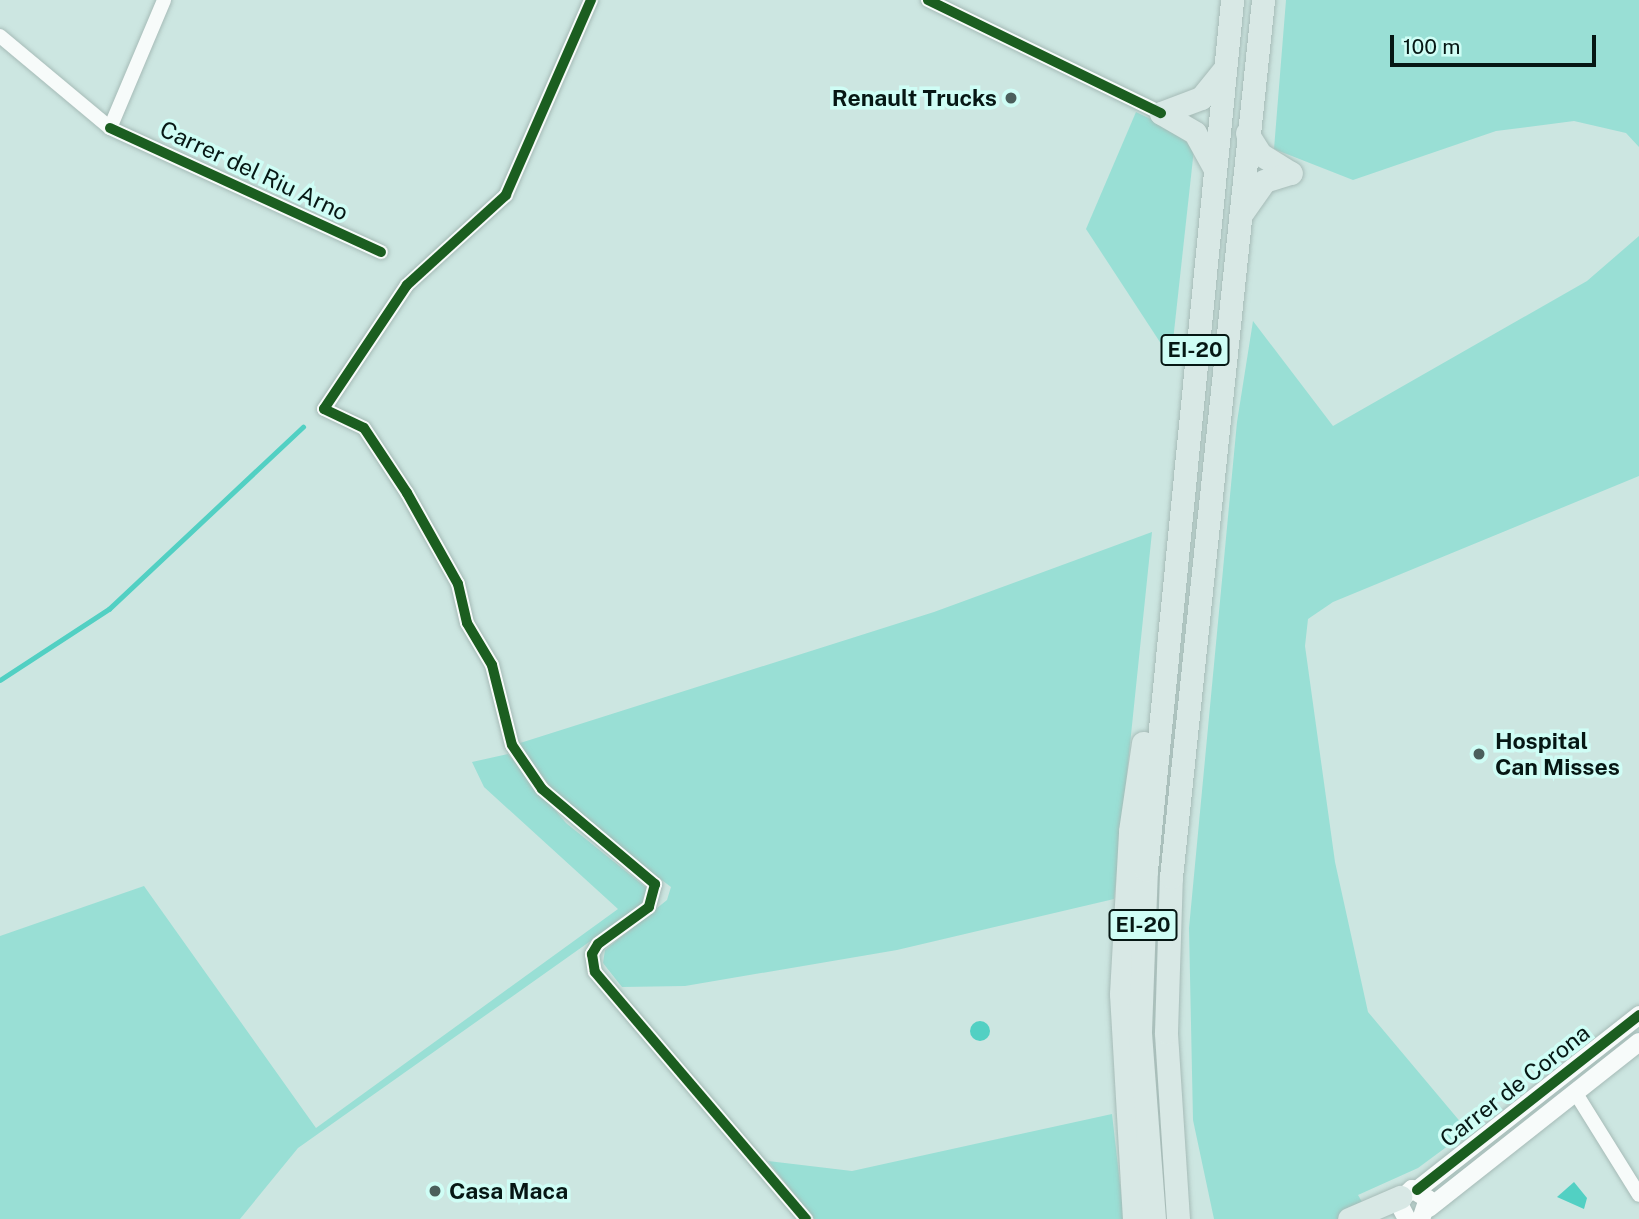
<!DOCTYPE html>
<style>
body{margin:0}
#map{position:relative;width:1639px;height:1219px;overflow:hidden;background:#cce6e1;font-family:"Public Sans",sans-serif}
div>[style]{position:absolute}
.green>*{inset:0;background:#99dfd5}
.water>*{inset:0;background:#52d0c3}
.round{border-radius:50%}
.stream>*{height:4.5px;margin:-2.25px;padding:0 2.25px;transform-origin:2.25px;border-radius:2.25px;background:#52d0c3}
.roads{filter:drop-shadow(0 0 2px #a6bbb7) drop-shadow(0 0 2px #a6bbb7)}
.minor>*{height:14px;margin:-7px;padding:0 7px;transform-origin:7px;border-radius:7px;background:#f7fbfa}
.tertiary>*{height:18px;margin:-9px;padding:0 9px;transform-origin:9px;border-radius:9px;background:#f7fbfa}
.trunk>*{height:23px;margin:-11.5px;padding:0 11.5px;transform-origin:11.5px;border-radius:11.5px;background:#d8e8e5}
.cycleway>*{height:10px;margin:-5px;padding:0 5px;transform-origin:5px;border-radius:5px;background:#1b5e20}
.dots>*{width:19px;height:19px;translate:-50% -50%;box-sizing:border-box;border:4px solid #cffdf5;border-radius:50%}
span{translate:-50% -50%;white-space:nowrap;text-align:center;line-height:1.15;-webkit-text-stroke:7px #cffdf5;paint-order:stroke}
.shield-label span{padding:2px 5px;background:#cffdf5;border:2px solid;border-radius:5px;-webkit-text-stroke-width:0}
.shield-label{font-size:21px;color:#061714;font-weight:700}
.poi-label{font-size:23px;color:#061714;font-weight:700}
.right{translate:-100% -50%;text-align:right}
.left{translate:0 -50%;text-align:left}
.street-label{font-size:23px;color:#061714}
.scale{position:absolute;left:1390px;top:35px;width:206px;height:32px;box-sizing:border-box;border:4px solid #061714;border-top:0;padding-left:9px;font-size:21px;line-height:24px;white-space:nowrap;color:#061714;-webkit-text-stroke:5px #cffdf5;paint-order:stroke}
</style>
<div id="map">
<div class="green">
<div style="clip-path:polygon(1286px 0,1639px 0,1639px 147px,1626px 133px,1574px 121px,1496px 131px,1353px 180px,1274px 149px)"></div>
<div style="clip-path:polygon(1136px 112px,1188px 137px,1194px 149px,1171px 359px,1086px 229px)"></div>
<div style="clip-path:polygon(1639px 236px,1639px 476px,1333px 602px,1308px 619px,1305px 646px,1335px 862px,1368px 1012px,1468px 1131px,1418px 1168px,1358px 1195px,1372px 1219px,1214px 1219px,1193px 1120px,1189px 928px,1237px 422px,1253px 321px,1333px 426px,1587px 281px)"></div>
<div style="clip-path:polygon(1152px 532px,1114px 899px,897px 950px,685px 986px,622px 987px,603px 963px,605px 950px,667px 900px,671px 887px,570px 811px,517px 744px,934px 612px)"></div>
<div style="clip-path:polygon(508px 754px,566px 823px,649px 890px,647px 901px,298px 1148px,240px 1219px,0 1219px,0 936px,144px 886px,316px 1128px,618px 909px,484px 787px,472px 762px)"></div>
<div style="clip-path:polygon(1112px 1114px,1124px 1219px,814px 1219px,768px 1161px,852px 1171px)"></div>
</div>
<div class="water">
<div class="round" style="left:970px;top:1021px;width:20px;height:20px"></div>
<div style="clip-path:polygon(1574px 1182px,1587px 1198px,1584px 1209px,1557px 1197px)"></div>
</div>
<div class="stream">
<div style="left:0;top:680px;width:130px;rotate:-33.1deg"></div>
<div style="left:109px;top:609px;width:266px;rotate:-43.2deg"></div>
</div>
<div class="roads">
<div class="minor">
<div style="left:591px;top:0;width:213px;rotate:113.6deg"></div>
<div style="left:506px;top:195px;width:134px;rotate:137.7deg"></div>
<div style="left:407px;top:285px;width:149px;rotate:123.8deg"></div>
<div style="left:324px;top:409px;width:44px;rotate:25.4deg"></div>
<div style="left:364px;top:428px;width:78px;rotate:56.5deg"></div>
<div style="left:407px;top:493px;width:104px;rotate:60.7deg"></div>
<div style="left:458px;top:584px;width:40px;rotate:77deg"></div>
<div style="left:467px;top:623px;width:49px;rotate:59.2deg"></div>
<div style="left:492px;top:665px;width:82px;rotate:76deg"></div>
<div style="left:512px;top:745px;width:53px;rotate:55.7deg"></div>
<div style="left:542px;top:789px;width:148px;rotate:40.1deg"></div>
<div style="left:655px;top:884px;width:24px;rotate:105deg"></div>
<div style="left:649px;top:907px;width:63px;rotate:144deg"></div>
<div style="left:598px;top:944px;width:12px;rotate:121deg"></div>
<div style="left:592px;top:954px;width:18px;rotate:81deg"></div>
<div style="left:595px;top:972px;width:325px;rotate:49.5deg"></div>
<div style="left:928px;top:0;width:259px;rotate:25.9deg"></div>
<div style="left:0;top:36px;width:143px;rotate:39.9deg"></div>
<div style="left:110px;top:128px;width:139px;rotate:-67.1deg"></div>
<div style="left:110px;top:128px;width:298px;rotate:24.6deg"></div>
<div style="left:1575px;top:1092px;width:121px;rotate:58.1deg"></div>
</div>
<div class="tertiary">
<div style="left:1417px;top:1190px;width:283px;rotate:-38.2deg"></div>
<div style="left:1429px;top:1208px;width:268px;rotate:-38.3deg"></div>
<div style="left:1407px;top:1219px;width:19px;rotate:-118deg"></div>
<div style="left:1398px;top:1202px;width:19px;rotate:-43deg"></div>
<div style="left:1412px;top:1189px;width:19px;rotate:32deg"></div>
<div style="left:1428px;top:1199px;width:21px;rotate:109deg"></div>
</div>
<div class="trunk">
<div style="left:1161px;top:113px;width:43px;rotate:-20.6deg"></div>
<div style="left:1201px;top:98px;width:36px;rotate:-51deg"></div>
<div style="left:1161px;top:113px;width:39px;rotate:30deg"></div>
<div style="left:1195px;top:133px;width:39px;rotate:61deg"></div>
<div style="left:1247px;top:133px;width:25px;rotate:58deg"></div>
<div style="left:1260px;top:154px;width:36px;rotate:32deg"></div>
<div style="left:1242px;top:213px;width:39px;rotate:-55deg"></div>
<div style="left:1264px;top:181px;width:28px;rotate:-17deg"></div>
<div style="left:1134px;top:1219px;width:225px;rotate:-93.3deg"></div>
<div style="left:1121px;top:994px;width:163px;rotate:-86.8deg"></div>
<div style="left:1130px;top:831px;width:89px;rotate:-81.6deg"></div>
<div style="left:1154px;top:1219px;width:189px;rotate:-94.3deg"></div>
<div style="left:1140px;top:1031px;width:161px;rotate:-87.9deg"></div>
<div style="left:1146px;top:870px;width:874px;rotate:-84.35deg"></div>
<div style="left:1178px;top:1219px;width:187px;rotate:-93.7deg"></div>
<div style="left:1166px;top:1032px;width:155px;rotate:-88.2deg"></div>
<div style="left:1171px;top:877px;width:882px;rotate:-84.01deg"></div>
<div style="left:1349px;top:1219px;width:56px;rotate:-23.3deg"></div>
</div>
</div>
<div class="cycleway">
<div style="left:591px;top:0;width:213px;rotate:113.6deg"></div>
<div style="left:506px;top:195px;width:134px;rotate:137.7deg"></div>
<div style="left:407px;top:285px;width:149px;rotate:123.8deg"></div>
<div style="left:324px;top:409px;width:44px;rotate:25.4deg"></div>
<div style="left:364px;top:428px;width:78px;rotate:56.5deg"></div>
<div style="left:407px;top:493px;width:104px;rotate:60.7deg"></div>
<div style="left:458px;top:584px;width:40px;rotate:77deg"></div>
<div style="left:467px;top:623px;width:49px;rotate:59.2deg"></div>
<div style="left:492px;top:665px;width:82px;rotate:76deg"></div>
<div style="left:512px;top:745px;width:53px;rotate:55.7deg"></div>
<div style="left:542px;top:789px;width:148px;rotate:40.1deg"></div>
<div style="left:655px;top:884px;width:24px;rotate:105deg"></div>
<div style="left:649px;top:907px;width:63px;rotate:144deg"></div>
<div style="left:598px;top:944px;width:12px;rotate:121deg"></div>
<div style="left:592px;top:954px;width:18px;rotate:81deg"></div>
<div style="left:595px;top:972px;width:325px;rotate:49.5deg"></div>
<div style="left:928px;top:0;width:259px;rotate:25.9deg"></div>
<div style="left:110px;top:128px;width:298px;rotate:24.6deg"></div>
<div style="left:1417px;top:1190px;width:283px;rotate:-38.2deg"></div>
</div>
<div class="dots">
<div style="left:1011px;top:98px;background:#4b5f5c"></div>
<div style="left:1479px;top:754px;background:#4b5f5c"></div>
<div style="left:435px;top:1191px;background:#4b5f5c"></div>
</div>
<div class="shield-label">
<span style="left:1195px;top:350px">EI-20</span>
<span style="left:1143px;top:925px">EI-20</span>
</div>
<div class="poi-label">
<span class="right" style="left:997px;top:98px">Renault Trucks</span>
<span class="left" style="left:1495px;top:754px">Hospital<br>Can Misses</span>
<span class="left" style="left:449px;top:1191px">Casa Maca</span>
</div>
<div class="street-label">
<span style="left:254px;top:171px;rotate:25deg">Carrer del Riu Arno</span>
<span style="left:1515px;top:1086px;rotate:-38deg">Carrer de Corona</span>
</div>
<div class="scale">100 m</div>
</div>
